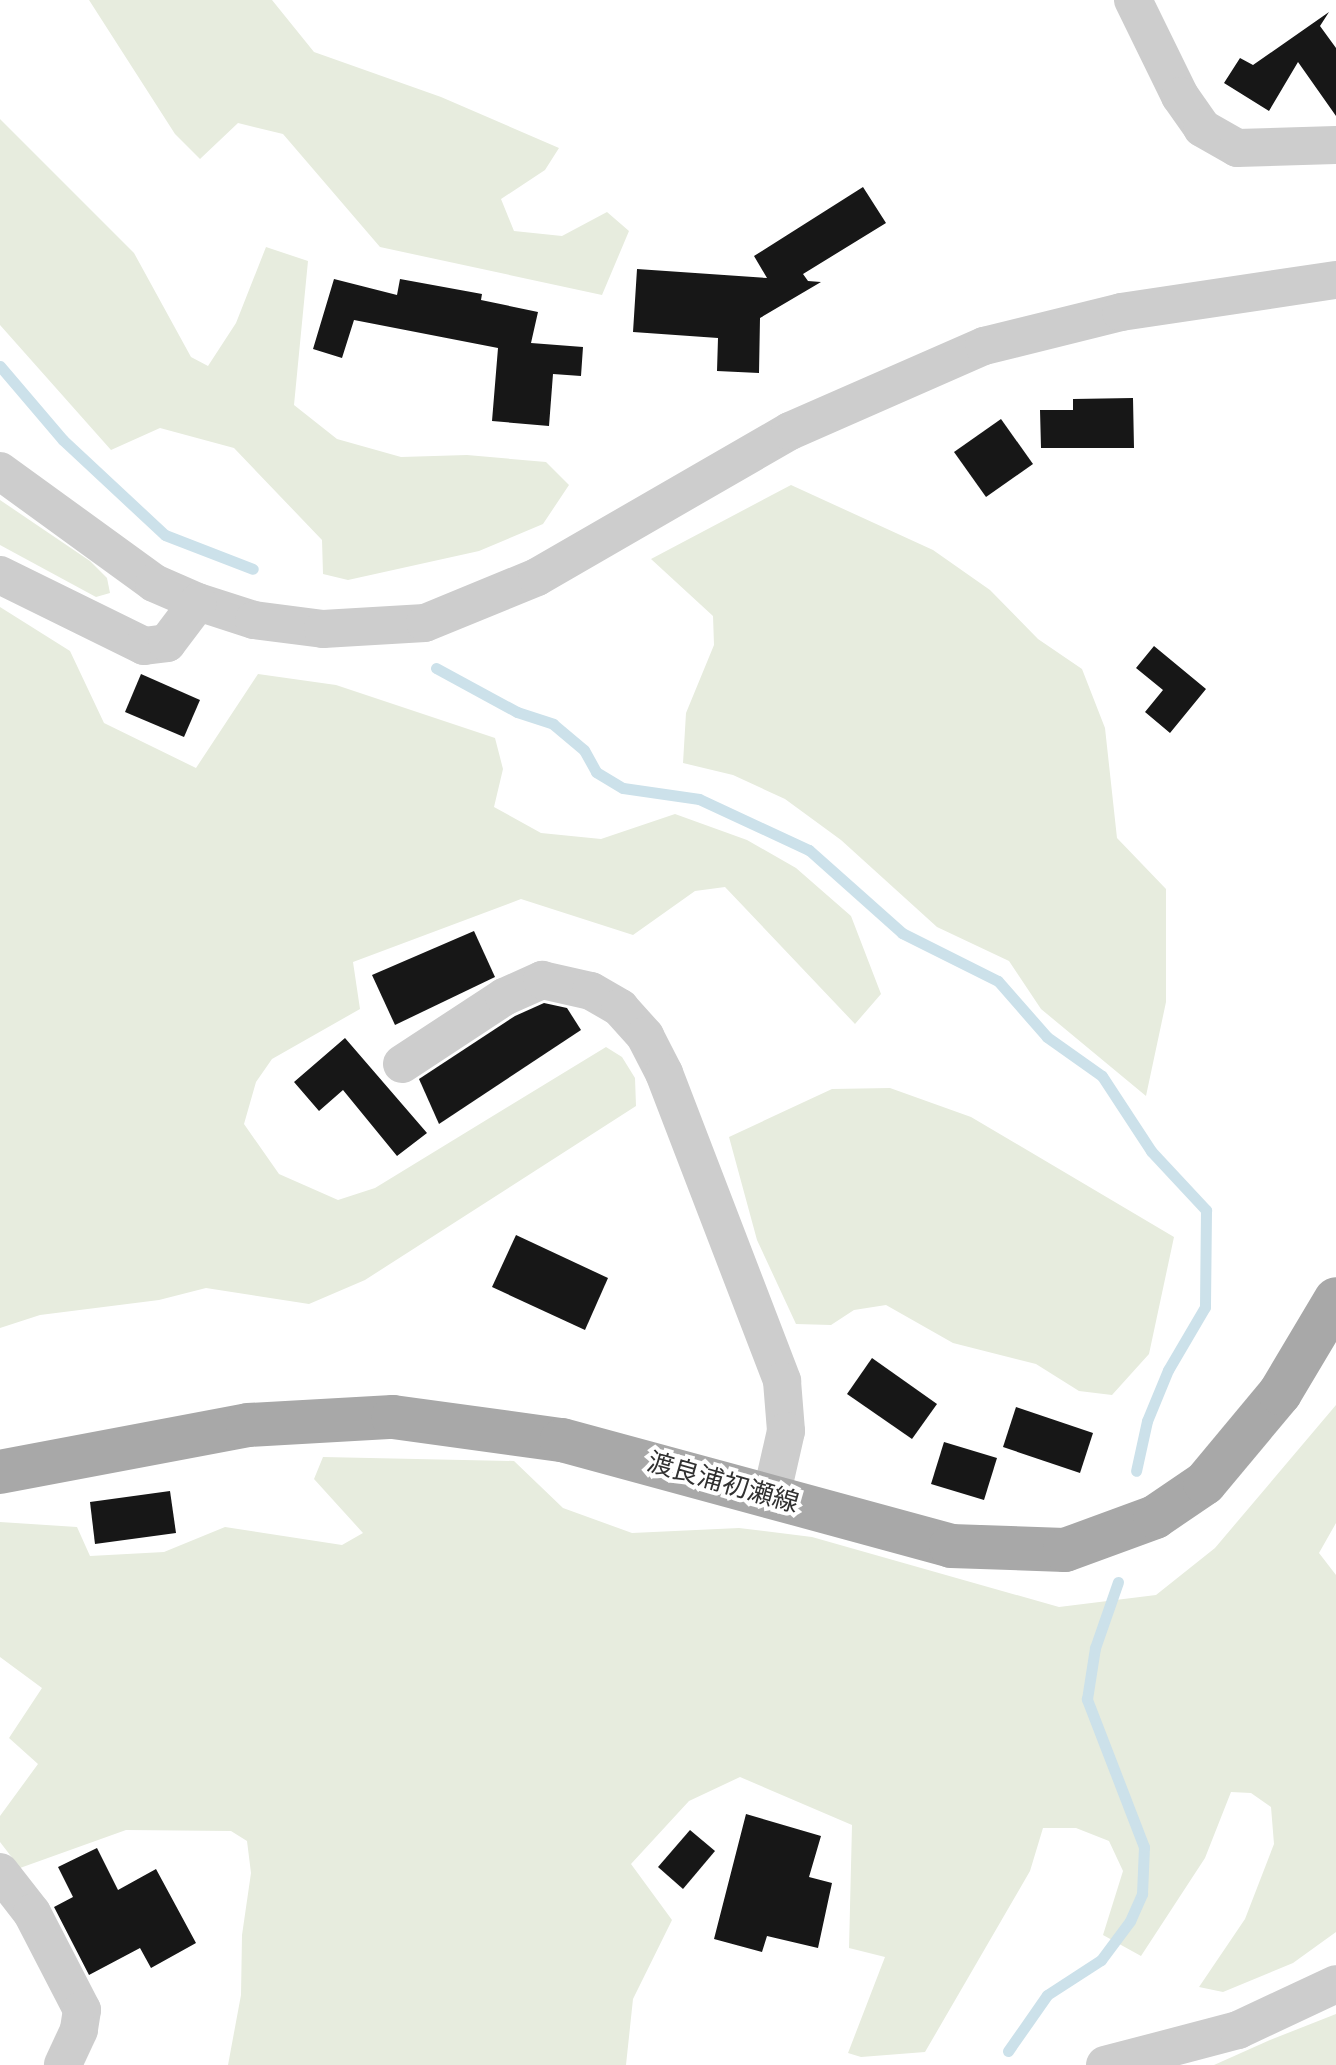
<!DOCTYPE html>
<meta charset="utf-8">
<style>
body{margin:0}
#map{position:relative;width:1336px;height:2065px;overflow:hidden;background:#fff;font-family:"Space Grotesk","Noto Sans JP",sans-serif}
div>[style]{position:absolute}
.green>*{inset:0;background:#e7ecde}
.stream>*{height:11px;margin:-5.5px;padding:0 5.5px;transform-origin:5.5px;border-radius:5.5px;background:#cce1ea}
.building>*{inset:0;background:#171717}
.minor>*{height:38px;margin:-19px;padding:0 19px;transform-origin:19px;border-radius:19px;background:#cdcdcd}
.major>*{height:44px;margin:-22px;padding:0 22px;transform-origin:22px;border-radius:22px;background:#a8a8a8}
span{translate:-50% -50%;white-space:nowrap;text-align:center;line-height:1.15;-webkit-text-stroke:8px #fff;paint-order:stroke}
.street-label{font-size:26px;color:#303030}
</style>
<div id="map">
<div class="green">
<div style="clip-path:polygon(89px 0,272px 0,314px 52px,441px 97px,559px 148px,545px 170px,501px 199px,514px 231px,562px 236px,607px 212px,629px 231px,602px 295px,380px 247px,283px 134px,238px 123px,200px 159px,175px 134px)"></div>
<div style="clip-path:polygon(0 119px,134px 253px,191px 357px,208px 366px,236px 323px,266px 247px,308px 261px,294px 405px,337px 439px,401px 457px,467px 455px,546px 462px,569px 485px,543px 524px,479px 551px,348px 580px,323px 574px,322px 540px,234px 448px,160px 428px,111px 450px,0 325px)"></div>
<div style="clip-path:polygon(791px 485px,933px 550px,990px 590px,1038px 639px,1082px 669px,1105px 728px,1117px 838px,1166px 889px,1166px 1002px,1146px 1096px,1041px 1009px,1009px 961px,937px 927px,841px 840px,785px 799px,733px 775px,683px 763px,686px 713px,714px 645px,713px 616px,651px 559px)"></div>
<div style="clip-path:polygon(0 500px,90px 561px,107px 578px,110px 593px,96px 597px,0 545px)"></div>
<div style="clip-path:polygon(0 607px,70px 651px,104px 723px,196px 768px,258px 674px,336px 685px,495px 738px,503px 769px,494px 807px,541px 833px,601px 839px,675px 814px,747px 840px,796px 868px,851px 916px,881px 994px,855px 1024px,725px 887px,695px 891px,633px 935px,521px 899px,353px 962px,360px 1009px,272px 1059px,256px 1082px,244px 1124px,279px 1174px,338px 1200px,375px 1188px,606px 1047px,622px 1057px,635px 1078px,636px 1106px,365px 1280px,309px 1304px,206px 1288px,159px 1300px,40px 1315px,0 1328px)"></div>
<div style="clip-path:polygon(890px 1088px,971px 1117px,1174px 1237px,1149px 1354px,1112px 1395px,1079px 1391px,1036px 1364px,953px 1343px,886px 1305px,854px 1310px,831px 1325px,796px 1324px,757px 1240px,729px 1137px,832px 1089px)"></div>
<div style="clip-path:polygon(1336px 1405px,1336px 1523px,1319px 1553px,1336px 1575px,1336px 1932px,1293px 1963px,1223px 1992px,1199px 1987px,1245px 1919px,1274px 1844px,1271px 1807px,1251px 1793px,1231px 1792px,1205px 1858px,1141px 1956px,1103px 1935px,1123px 1871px,1109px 1841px,1076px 1828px,1043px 1828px,1030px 1871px,925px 2052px,861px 2057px,848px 2053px,885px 1957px,849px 1948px,852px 1825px,740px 1777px,689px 1801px,631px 1864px,672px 1920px,633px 1999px,626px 2065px,228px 2065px,241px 1995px,242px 1935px,251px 1873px,247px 1841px,231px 1831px,126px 1830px,20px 1868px,0 1842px,0 1816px,38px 1764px,9px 1738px,42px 1688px,0 1657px,0 1522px,77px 1527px,90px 1556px,164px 1552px,225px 1527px,342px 1545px,363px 1533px,314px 1479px,323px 1457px,514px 1461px,563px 1508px,632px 1533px,739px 1528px,812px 1537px,1059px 1607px,1156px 1595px,1215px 1548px)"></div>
<div style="clip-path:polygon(1336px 2014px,1336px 2065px,1214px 2065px,1270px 2040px)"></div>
</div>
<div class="stream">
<div style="left:0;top:366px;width:97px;rotate:49.6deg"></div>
<div style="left:63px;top:440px;width:139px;rotate:43deg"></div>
<div style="left:165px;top:535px;width:94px;rotate:21.1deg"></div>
<div style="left:436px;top:668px;width:92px;rotate:28.5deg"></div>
<div style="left:517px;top:712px;width:38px;rotate:18deg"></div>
<div style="left:553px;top:724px;width:40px;rotate:40deg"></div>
<div style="left:584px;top:750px;width:25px;rotate:61deg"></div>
<div style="left:596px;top:772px;width:31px;rotate:31deg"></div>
<div style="left:623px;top:788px;width:77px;rotate:8.2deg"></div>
<div style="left:699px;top:799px;width:121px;rotate:24.9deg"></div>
<div style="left:809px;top:850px;width:125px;rotate:41.7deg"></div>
<div style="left:902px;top:933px;width:107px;rotate:26.6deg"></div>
<div style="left:998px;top:981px;width:74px;rotate:48.8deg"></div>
<div style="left:1047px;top:1037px;width:67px;rotate:35.3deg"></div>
<div style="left:1102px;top:1076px;width:90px;rotate:56.8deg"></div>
<div style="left:1151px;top:1151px;width:81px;rotate:47deg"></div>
<div style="left:1206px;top:1210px;width:97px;rotate:90.6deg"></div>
<div style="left:1205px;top:1307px;width:73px;rotate:120.4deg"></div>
<div style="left:1168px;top:1370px;width:55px;rotate:112.4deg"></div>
<div style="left:1147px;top:1421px;width:51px;rotate:102.4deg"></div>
<div style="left:1008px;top:2051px;width:68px;rotate:-55.1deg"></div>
<div style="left:1047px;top:1995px;width:64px;rotate:-32.9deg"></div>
<div style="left:1101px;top:1960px;width:49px;rotate:-53.4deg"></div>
<div style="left:1130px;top:1921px;width:30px;rotate:-66deg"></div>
<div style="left:1142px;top:1894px;width:47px;rotate:-87.6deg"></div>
<div style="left:1144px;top:1847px;width:159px;rotate:-111.1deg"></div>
<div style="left:1087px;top:1699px;width:52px;rotate:-81.1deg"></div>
<div style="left:1095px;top:1648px;width:70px;rotate:-70.8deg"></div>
</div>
<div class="building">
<div style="clip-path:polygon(1329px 12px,1320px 26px,1336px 48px,1336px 116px,1298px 62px,1269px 111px,1224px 83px,1240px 58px,1253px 65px)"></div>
<div style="clip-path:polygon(863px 187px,886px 223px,803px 274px,808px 281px,821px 282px,760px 318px,759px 373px,717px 371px,718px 338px,633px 332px,637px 269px,767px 278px,754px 256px)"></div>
<div style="clip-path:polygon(334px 279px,397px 295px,400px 279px,482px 294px,481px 300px,538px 312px,531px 343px,583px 347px,581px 376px,553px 374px,549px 426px,492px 421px,498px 348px,354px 320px,342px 358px,313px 349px)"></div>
<div style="clip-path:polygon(1133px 398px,1134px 448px,1041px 448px,1040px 410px,1073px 410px,1073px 399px)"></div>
<div style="clip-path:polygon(1001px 419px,1033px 464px,986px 497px,954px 452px)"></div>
<div style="clip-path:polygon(1154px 646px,1206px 689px,1170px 733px,1145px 712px,1163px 690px,1136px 668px)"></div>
<div style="clip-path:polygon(141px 674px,200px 700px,184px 737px,125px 712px)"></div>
<div style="clip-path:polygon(474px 931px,495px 977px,395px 1025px,372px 975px)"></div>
<div style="clip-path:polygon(544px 1003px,567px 1008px,581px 1030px,439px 1124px,419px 1079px,515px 1016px)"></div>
<div style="clip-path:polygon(345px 1038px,427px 1133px,397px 1156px,343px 1090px,319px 1111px,294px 1082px)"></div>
<div style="clip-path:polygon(516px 1235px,608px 1278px,585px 1330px,492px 1287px)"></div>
<div style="clip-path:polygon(872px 1358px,937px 1404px,912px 1439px,847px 1394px)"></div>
<div style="clip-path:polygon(1016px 1407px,1093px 1433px,1080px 1473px,1003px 1447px)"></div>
<div style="clip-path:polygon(944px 1442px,997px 1458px,984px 1500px,931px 1484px)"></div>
<div style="clip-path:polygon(170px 1491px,176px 1533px,95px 1544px,90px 1502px)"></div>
<div style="clip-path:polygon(746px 1814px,821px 1836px,809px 1877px,832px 1883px,818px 1948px,767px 1936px,762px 1952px,714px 1939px)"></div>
<div style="clip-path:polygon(690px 1830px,715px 1851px,683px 1889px,658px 1867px)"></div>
<div style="clip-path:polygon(97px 1848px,118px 1890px,156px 1869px,196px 1943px,151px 1968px,140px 1948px,89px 1975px,54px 1907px,73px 1897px,58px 1867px)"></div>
</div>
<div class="minor">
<div style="left:1133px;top:0;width:107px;rotate:63.9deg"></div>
<div style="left:1180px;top:96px;width:39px;rotate:55deg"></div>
<div style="left:1202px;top:128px;width:40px;rotate:29.7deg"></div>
<div style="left:1237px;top:148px;width:99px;rotate:-1.7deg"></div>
<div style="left:0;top:471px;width:190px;rotate:36deg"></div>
<div style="left:154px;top:583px;width:48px;rotate:23.4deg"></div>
<div style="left:198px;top:602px;width:59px;rotate:17.8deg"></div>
<div style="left:254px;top:620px;width:70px;rotate:7.4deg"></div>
<div style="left:323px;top:629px;width:102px;rotate:-3.4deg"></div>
<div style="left:425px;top:623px;width:121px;rotate:-22.3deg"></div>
<div style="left:537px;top:577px;width:292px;rotate:-30deg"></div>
<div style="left:790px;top:431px;width:212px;rotate:-23.7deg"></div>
<div style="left:984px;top:346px;width:141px;rotate:-13.9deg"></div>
<div style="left:1121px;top:312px;width:217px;rotate:-8.5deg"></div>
<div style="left:0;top:575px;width:161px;rotate:26.2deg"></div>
<div style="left:144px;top:646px;width:23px;rotate:-7deg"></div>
<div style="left:167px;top:643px;width:51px;rotate:-52.9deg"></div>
<div style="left:402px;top:1064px;width:122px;rotate:-33.3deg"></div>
<div style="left:504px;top:997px;width:42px;rotate:-24.1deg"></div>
<div style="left:542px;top:980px;width:50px;rotate:12.7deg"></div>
<div style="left:591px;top:991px;width:34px;rotate:30deg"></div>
<div style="left:620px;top:1008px;width:38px;rotate:48deg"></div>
<div style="left:645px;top:1036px;width:42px;rotate:62.8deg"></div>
<div style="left:664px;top:1073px;width:330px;rotate:69deg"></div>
<div style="left:782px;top:1381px;width:50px;rotate:85.4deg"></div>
<div style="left:786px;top:1431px;width:68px;rotate:102.8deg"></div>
<div style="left:0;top:1872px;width:52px;rotate:52deg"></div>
<div style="left:32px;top:1913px;width:109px;rotate:62.7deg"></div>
<div style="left:82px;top:2010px;width:20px;rotate:99deg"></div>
<div style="left:79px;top:2030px;width:38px;rotate:115deg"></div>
<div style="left:1105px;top:2065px;width:138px;rotate:-14.7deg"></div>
<div style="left:1238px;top:2030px;width:108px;rotate:-25.1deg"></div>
</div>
<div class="major">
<div style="left:0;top:1472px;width:252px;rotate:-10.7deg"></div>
<div style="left:248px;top:1425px;width:145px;rotate:-3.2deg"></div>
<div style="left:393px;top:1417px;width:171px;rotate:7.8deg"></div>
<div style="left:562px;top:1440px;width:403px;rotate:15.2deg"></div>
<div style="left:951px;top:1546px;width:114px;rotate:2deg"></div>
<div style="left:1065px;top:1550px;width:96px;rotate:-20.1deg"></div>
<div style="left:1155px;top:1517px;width:60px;rotate:-34.2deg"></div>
<div style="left:1205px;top:1483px;width:117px;rotate:-50.2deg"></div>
<div style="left:1280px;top:1393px;width:109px;rotate:-59.2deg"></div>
</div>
<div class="street-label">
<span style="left:723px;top:1483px;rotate:16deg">渡良浦初瀬線</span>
</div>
</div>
